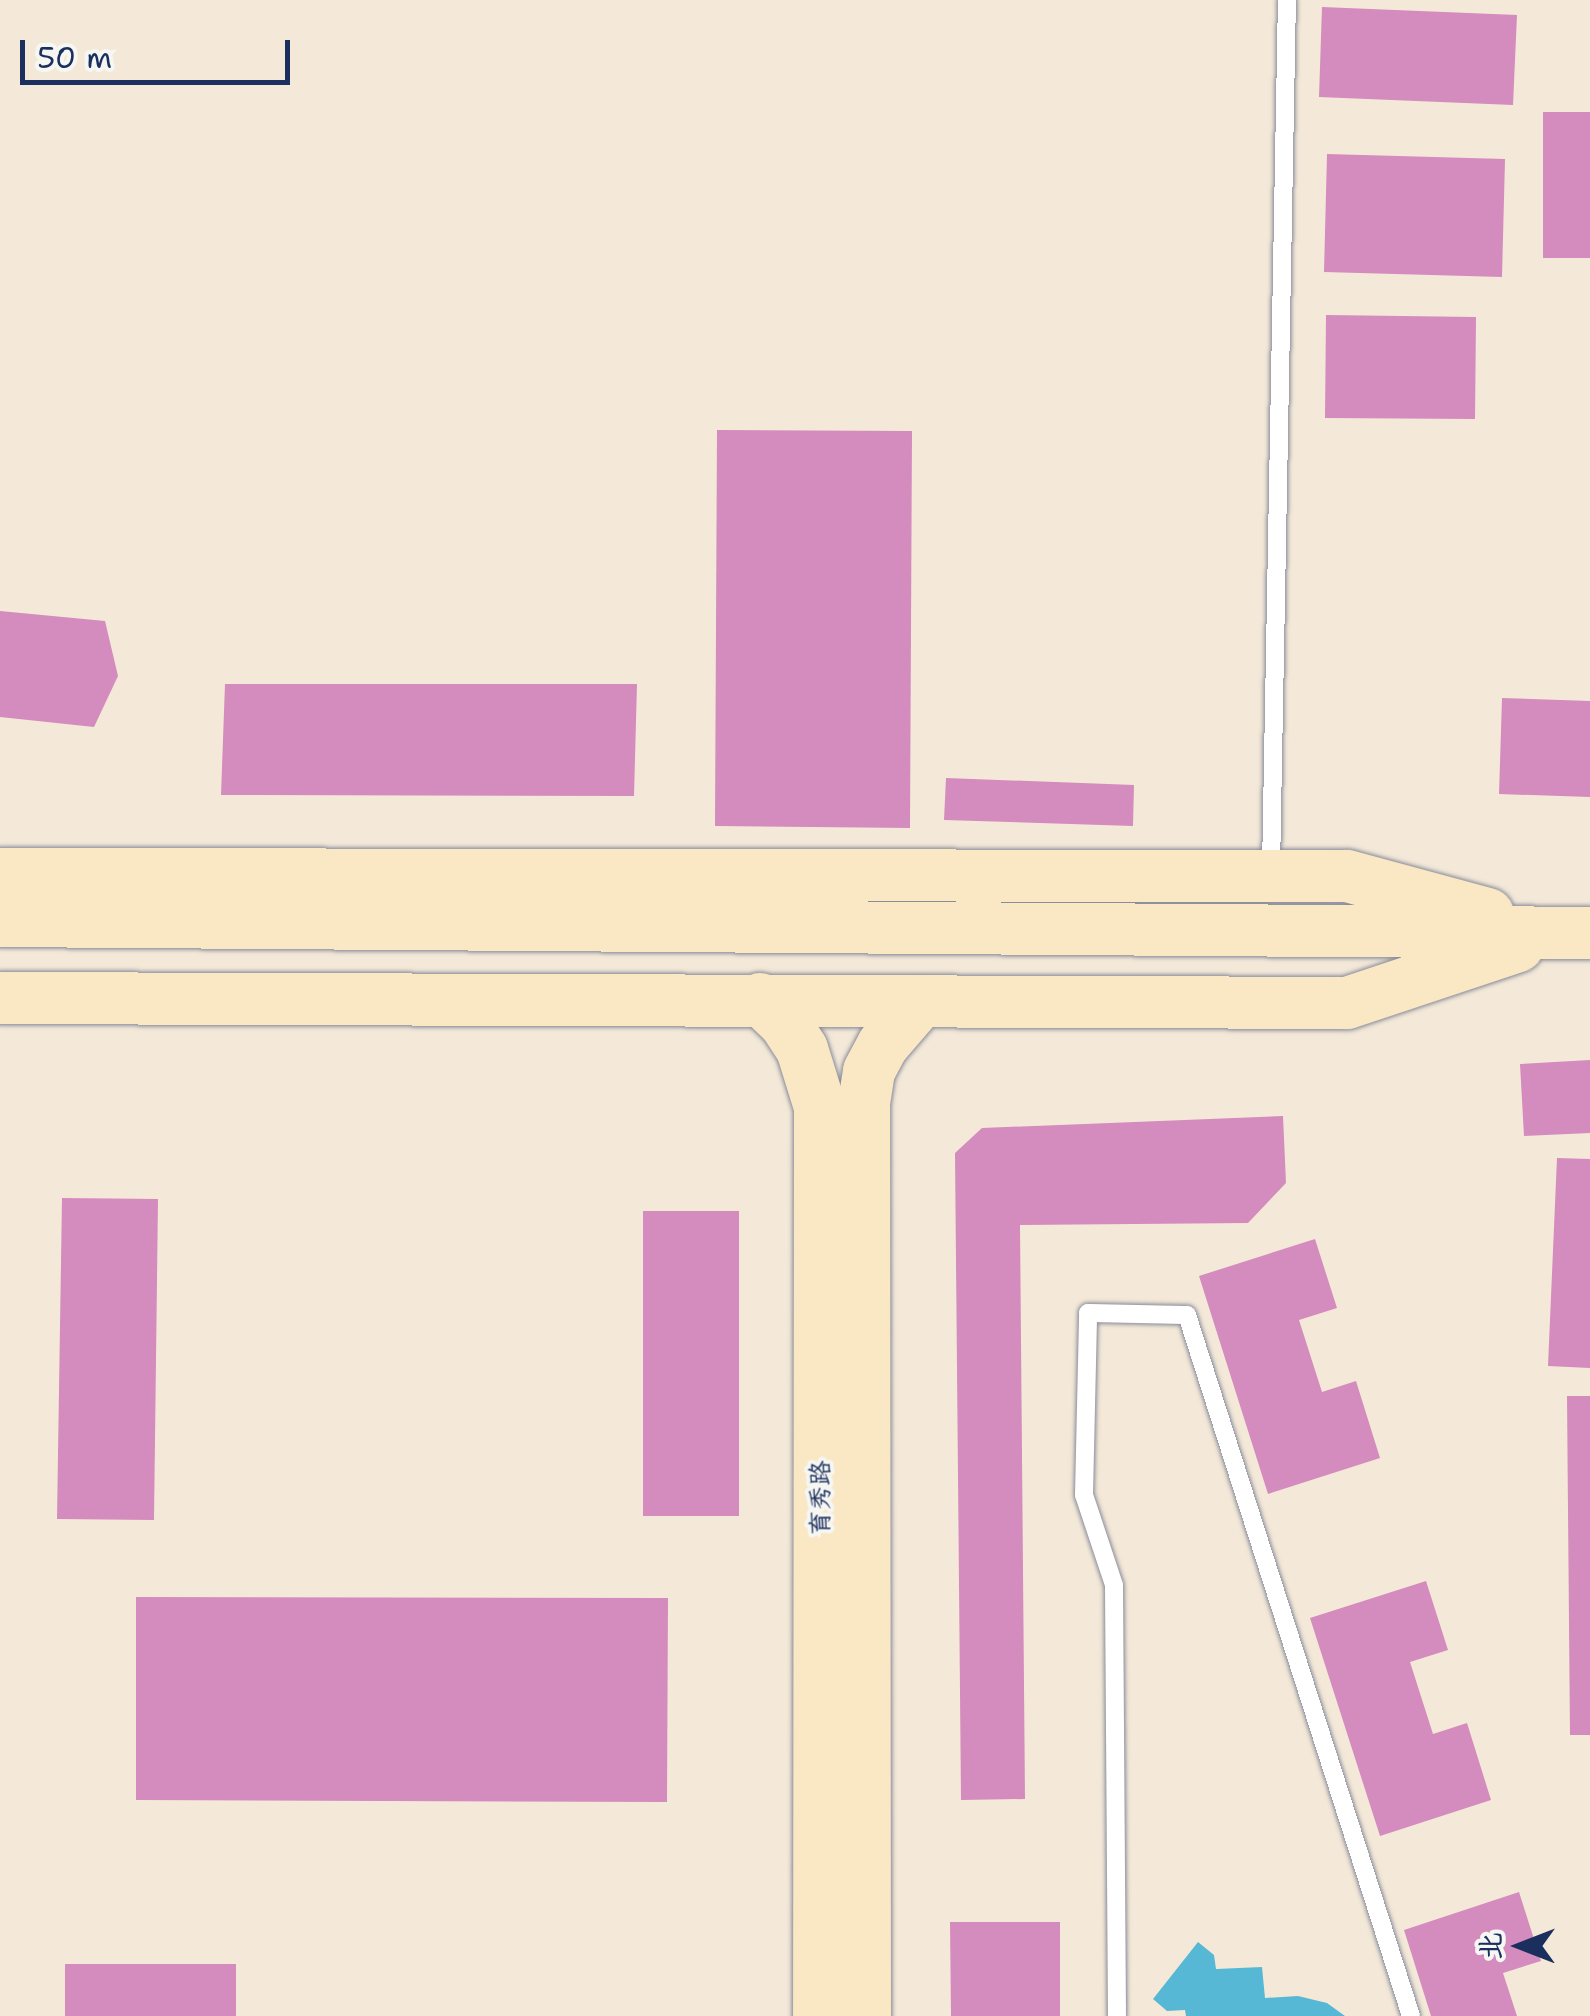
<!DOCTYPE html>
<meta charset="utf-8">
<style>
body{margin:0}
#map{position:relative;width:1590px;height:2016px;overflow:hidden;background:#f4e9d8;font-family:"Shantell Sans","LXGW WenKai TC",sans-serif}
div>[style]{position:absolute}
.water>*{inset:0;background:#56b8d5}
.building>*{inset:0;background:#d48bbe}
.roads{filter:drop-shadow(0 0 2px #888c9b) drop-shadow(0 0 2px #888c9b)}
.lane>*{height:18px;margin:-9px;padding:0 9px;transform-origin:9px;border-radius:9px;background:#fff}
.secondary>*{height:52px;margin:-26px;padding:0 26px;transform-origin:26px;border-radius:26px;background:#fae7c3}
span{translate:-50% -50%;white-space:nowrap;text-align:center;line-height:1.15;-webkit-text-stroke:8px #f6f6f2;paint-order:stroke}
.street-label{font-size:25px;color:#1b2f5e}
.north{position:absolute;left:1470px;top:1896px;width:100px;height:100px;-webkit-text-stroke:8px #f6f6f2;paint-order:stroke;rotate:270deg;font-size:28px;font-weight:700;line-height:40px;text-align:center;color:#1b2f5e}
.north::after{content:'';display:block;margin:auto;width:35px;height:45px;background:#1b2f5e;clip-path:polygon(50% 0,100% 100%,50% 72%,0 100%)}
.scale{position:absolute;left:20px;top:40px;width:270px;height:45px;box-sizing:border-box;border:5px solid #1b2f5e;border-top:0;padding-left:12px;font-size:30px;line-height:35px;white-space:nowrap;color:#1b2f5e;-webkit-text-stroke:8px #f6f6f2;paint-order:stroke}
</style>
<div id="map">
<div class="water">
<div style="clip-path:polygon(1198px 1942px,1214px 1955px,1216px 1969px,1262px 1967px,1265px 1998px,1298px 1996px,1327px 2003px,1345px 2016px,1186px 2016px,1185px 2010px,1167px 2011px,1153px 1999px)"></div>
</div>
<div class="building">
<div style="clip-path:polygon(1322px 7px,1517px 15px,1513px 105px,1319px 97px)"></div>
<div style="clip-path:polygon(1543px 112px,1590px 112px,1590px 258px,1543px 258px)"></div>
<div style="clip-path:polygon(1327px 154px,1505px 159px,1502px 277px,1324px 272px)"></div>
<div style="clip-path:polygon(1326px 315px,1476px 317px,1475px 419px,1325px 418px)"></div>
<div style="clip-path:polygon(717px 430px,912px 431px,910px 828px,715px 826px)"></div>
<div style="clip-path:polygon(0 611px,105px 621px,118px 676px,94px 727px,0 717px)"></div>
<div style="clip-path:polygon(225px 684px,637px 684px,634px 796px,221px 795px)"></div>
<div style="clip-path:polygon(1502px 698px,1590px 701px,1590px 797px,1499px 794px)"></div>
<div style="clip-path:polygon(946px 778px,1134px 785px,1133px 826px,944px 820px)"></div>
<div style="clip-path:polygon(1590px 1060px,1590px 1133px,1524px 1136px,1520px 1064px)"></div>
<div style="clip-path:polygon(1283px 1116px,1286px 1183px,1248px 1223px,1020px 1225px,1025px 1799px,961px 1800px,955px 1153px,982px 1128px)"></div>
<div style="clip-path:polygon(1557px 1158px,1590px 1159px,1590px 1368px,1548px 1366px)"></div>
<div style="clip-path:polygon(62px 1198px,158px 1199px,154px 1520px,57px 1519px)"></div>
<div style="clip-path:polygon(643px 1211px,739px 1211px,739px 1516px,643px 1516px)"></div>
<div style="clip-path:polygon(1315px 1239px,1337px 1308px,1299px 1320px,1322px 1392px,1356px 1381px,1380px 1458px,1268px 1494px,1199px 1276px)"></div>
<div style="clip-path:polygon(1567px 1396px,1590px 1396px,1590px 1735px,1570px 1735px)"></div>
<div style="clip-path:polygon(1426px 1581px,1448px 1650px,1410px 1662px,1433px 1734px,1467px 1723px,1491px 1800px,1380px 1836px,1310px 1618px)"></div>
<div style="clip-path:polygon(136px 1597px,668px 1598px,667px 1802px,136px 1800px)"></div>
<div style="clip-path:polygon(1519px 1892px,1541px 1961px,1503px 1973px,1517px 2016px,1431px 2016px,1404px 1930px)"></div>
<div style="clip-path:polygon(950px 1922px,1060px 1922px,1060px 2016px,951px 2016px)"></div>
<div style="clip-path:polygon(65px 1964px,236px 1964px,236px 2016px,65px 2016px)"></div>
</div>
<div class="roads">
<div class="lane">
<div style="left:1271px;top:870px;width:870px;rotate:-88.95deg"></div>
<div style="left:1117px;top:2016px;width:431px;rotate:-90.4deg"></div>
<div style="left:1114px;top:1585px;width:95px;rotate:-108.4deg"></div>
<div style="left:1084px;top:1495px;width:182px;rotate:-88.7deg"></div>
<div style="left:1088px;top:1313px;width:99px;rotate:1.2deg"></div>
<div style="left:1187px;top:1315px;width:736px;rotate:72.28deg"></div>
</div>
<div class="secondary">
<div style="left:0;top:874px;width:1347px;rotate:0.09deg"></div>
<div style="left:1347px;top:876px;width:146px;rotate:15.1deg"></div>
<div style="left:0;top:921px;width:1590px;rotate:0.43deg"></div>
<div style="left:0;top:998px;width:1347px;rotate:0.21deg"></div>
<div style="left:1347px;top:1003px;width:180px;rotate:-18.4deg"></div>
<div style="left:760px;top:999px;width:35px;rotate:44deg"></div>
<div style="left:785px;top:1023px;width:31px;rotate:57deg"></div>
<div style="left:802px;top:1049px;width:61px;rotate:72.8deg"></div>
<div style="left:820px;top:1107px;width:909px;rotate:90.06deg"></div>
<div style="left:865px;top:2016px;width:913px;rotate:-90.06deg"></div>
<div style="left:864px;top:1103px;width:32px;rotate:-81deg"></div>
<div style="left:869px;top:1071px;width:30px;rotate:-62deg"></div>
<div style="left:883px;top:1045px;width:58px;rotate:-49.2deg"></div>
</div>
</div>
<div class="street-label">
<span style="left:820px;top:1498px;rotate:-90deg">育秀路</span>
</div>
<div class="north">北</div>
<div class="scale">50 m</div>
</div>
